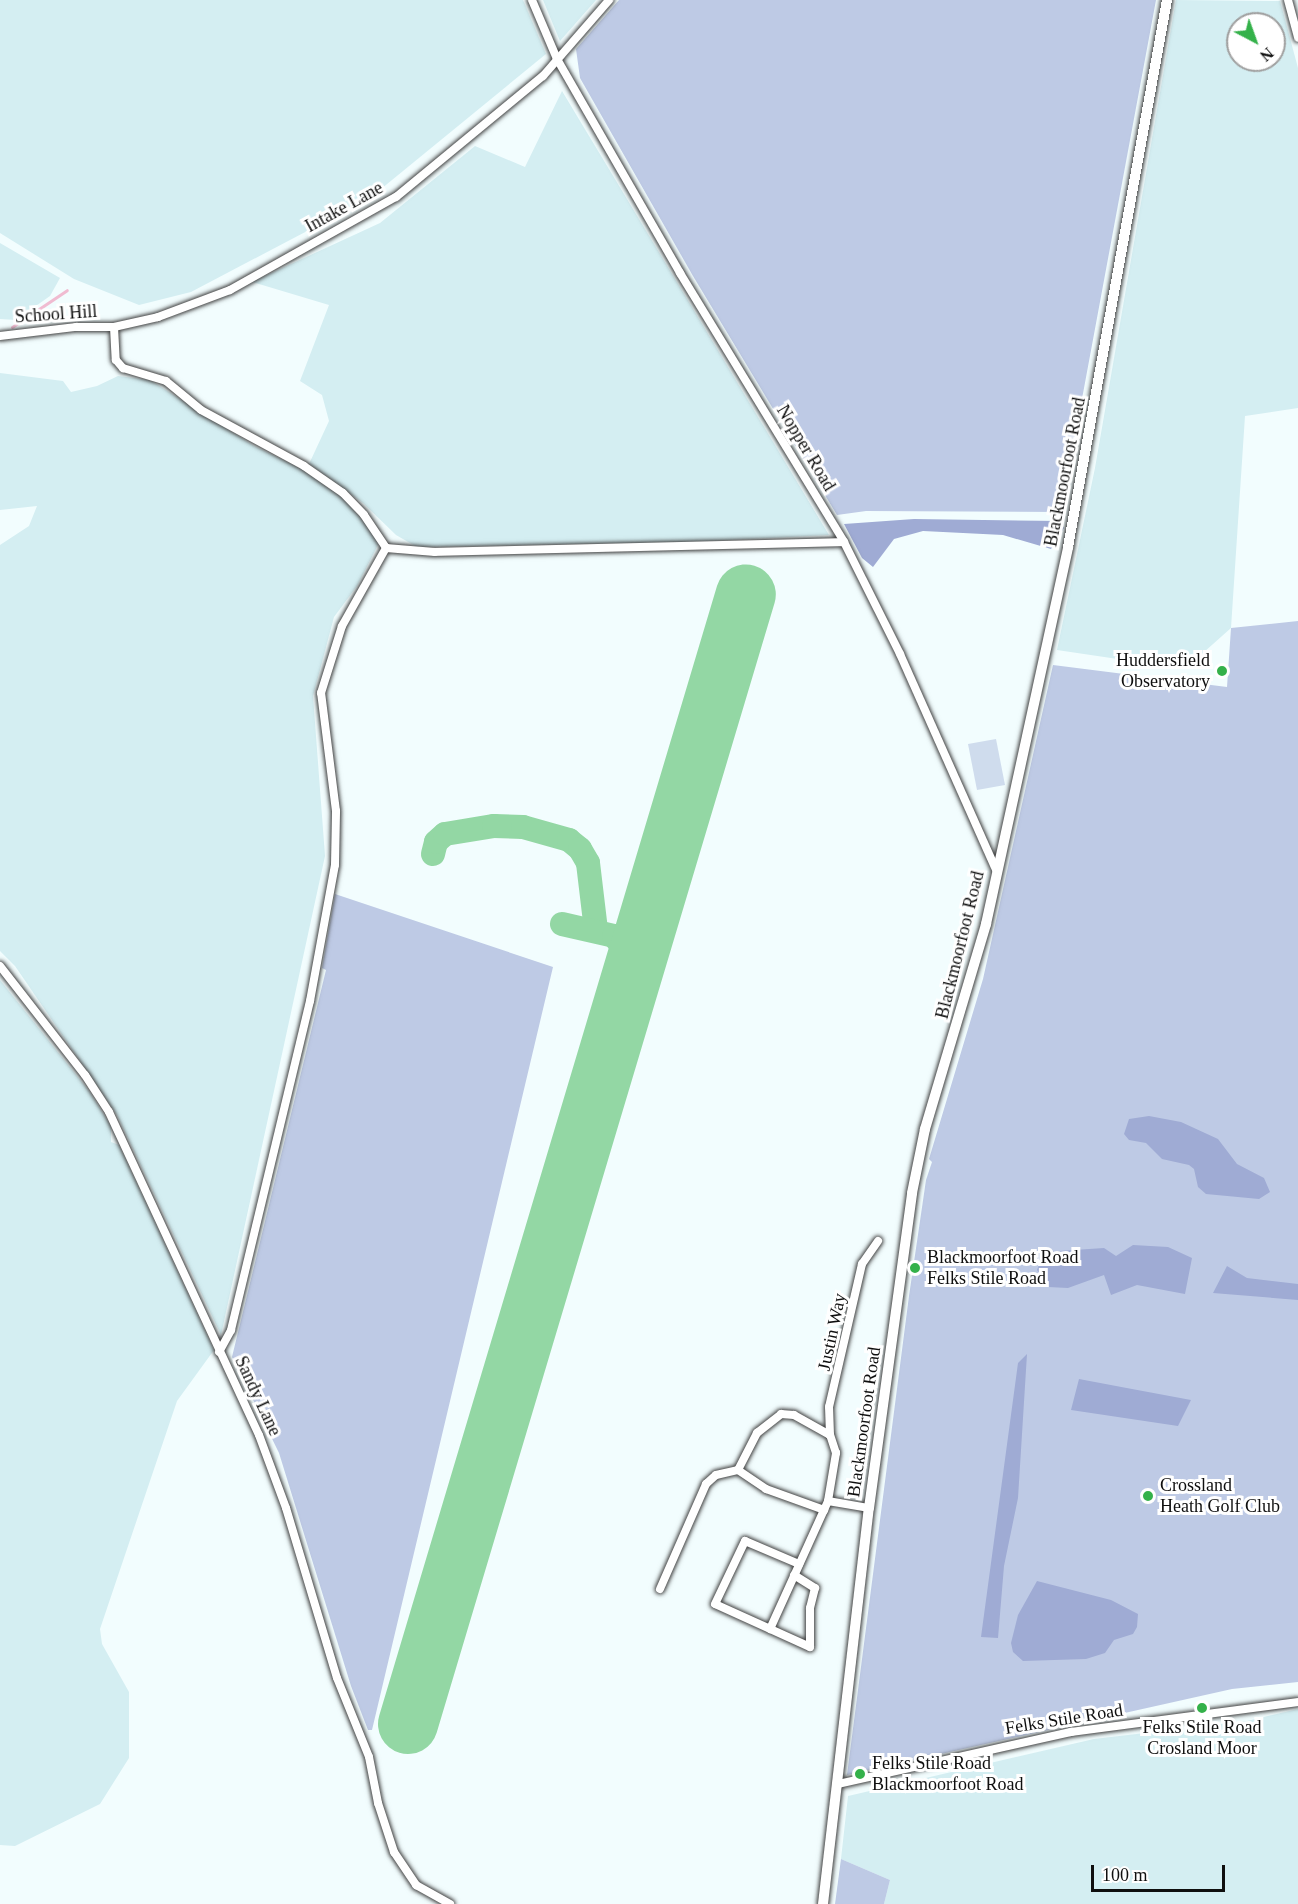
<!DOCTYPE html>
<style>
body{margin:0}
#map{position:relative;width:1298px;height:1904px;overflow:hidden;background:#f2fdfe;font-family:"Times New Roman",serif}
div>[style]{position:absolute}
.farmland>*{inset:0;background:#d4eef2}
.green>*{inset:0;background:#becae5}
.forest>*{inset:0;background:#9fabd4}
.pitch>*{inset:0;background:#cfdced}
.stream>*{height:3px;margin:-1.5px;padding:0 1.5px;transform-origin:1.5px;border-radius:1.5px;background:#f0bbd1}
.taxiway>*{height:24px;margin:-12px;padding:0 12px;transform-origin:12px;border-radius:12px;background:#93d7a4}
.runway>*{height:60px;margin:-30px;padding:0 30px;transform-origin:30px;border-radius:30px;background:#93d7a4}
.roads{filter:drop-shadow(0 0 2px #424242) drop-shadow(0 0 2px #424242)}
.minor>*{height:8px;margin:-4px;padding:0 4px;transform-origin:4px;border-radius:4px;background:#fff}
.tertiary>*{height:10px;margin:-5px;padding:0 5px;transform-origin:5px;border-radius:5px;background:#fff}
.dots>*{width:16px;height:16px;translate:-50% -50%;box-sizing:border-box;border:3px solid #fff;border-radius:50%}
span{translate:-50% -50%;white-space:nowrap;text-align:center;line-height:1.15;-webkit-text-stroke:6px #fff;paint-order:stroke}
.street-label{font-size:18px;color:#0f0f0f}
.poi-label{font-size:18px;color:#0f0f0f}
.right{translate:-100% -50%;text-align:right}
.left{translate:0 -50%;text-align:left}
.north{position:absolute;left:1226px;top:12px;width:60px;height:60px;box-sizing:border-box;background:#fff;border:2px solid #9f9f9f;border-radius:50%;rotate:139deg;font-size:16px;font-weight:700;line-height:24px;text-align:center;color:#0f0f0f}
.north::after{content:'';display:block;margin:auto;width:21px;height:27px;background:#34b14a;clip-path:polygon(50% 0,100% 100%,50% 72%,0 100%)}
.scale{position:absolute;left:1091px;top:1865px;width:134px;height:27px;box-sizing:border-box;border:3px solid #0f0f0f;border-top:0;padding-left:8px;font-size:18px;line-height:21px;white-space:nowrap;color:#0f0f0f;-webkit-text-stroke:4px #fff;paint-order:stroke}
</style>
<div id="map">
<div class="farmland">
<div style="clip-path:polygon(0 0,523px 0,546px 54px,370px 198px,191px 292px,139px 305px,74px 279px,0 233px)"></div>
<div style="clip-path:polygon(543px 0,596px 0,560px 41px)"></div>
<div style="clip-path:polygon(evenodd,1176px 0,1280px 1px,1298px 68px,1298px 408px,1245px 416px,1231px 628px,1185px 669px,1057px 650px,1095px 468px,1176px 0,1238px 24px,1274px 24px,1274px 60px,1238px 60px,1238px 24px)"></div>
<div style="clip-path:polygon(562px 91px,829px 535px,691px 542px,417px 547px,396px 535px,363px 503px,309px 464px,329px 421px,322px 395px,300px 381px,329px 305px,252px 282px,380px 223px,475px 146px,525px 167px)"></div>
<div style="clip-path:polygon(0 243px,60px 278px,50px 296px,16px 320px,0 319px)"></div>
<div style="clip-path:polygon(0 373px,63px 381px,71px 392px,97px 386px,118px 376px,150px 380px,254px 446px,306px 471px,343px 498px,380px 541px,357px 586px,334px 617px,313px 696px,325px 856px,221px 1335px,117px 1115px,15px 966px,0 951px,0 545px,29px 526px,37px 506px,0 510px)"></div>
<div style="clip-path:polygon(0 980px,89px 1091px,111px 1126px,111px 1142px,119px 1145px,214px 1350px,177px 1401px,100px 1629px,102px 1644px,129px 1692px,129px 1758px,100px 1804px,15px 1846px,0 1845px)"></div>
<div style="clip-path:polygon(1298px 1709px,1298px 1904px,884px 1904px,890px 1880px,841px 1859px,848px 1796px,1094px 1739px,1247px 1721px)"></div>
</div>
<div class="green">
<div style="clip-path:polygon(619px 0,1156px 0,1061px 512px,866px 511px,837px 515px,693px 276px,580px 78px,576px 49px)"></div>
<div style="clip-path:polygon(1298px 621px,1298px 1682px,1232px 1689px,847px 1775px,909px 1296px,926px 1180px,932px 1162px,929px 1159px,983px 979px,1053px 665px,1227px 687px,1231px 628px)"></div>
<div style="clip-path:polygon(335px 894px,553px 967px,372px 1730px,368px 1730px,351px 1686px,279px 1453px,232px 1357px,326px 970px,322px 968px)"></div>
<div style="clip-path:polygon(841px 1859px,890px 1880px,884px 1904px,835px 1904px)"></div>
</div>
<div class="forest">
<div style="clip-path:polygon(914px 519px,1060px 521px,1064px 528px,1051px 549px,1003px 535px,923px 531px,894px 539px,873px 567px,862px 558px,844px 524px)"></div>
<div style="clip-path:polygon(1149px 1116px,1181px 1122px,1218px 1139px,1237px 1164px,1264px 1178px,1270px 1192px,1259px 1199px,1206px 1194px,1198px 1187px,1194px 1169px,1189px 1165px,1162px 1159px,1146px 1143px,1129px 1140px,1124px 1134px,1129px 1119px)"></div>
<div style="clip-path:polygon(1133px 1245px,1168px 1247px,1192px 1258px,1185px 1294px,1137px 1285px,1111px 1295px,1104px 1275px,1068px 1288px,1048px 1287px,1037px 1270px,1044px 1252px,1104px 1248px,1116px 1256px)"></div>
<div style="clip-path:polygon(1227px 1266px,1247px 1278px,1298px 1284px,1298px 1300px,1213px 1293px)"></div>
<div style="clip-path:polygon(1027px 1354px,1018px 1498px,1004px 1566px,998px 1638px,981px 1637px,1018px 1363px)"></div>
<div style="clip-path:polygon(1079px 1379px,1132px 1389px,1191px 1400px,1178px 1426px,1071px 1410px)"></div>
<div style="clip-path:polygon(1037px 1581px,1111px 1600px,1138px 1614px,1137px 1627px,1133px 1634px,1114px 1640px,1105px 1653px,1086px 1659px,1023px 1661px,1013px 1652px,1011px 1643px,1018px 1615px)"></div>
</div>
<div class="pitch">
<div style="clip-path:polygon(996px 739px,1005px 785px,977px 790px,968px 744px)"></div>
</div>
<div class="stream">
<div style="left:12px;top:327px;width:66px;rotate:-33.9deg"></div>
</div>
<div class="taxiway">
<div style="left:433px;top:854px;width:12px;rotate:-76deg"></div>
<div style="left:436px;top:842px;width:12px;rotate:-42deg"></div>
<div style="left:445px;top:834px;width:50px;rotate:-9.3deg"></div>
<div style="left:494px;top:826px;width:29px;rotate:2deg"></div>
<div style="left:523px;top:827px;width:48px;rotate:15.8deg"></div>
<div style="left:569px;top:840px;width:14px;rotate:39deg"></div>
<div style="left:580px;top:849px;width:16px;rotate:60deg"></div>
<div style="left:588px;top:863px;width:67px;rotate:83.2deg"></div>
<div style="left:562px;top:924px;width:53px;rotate:13deg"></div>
<div style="left:614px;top:936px;width:13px;rotate:51deg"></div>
<div style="left:622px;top:946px;width:39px;rotate:81deg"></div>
</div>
<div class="runway">
<div style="left:408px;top:1724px;width:1179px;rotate:-73.35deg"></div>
</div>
<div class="roads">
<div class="minor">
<div style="left:532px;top:0;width:64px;rotate:67deg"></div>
<div style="left:557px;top:59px;width:247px;rotate:60.1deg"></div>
<div style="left:680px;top:273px;width:315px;rotate:58.6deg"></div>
<div style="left:844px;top:542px;width:125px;rotate:63.4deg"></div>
<div style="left:900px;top:654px;width:236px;rotate:66deg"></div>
<div style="left:1288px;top:0;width:39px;rotate:75deg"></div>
<div style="left:114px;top:327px;width:33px;rotate:87deg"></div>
<div style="left:116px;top:360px;width:11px;rotate:49deg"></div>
<div style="left:123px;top:368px;width:45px;rotate:16.8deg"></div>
<div style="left:166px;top:381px;width:45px;rotate:39.6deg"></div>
<div style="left:201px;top:410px;width:117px;rotate:28.5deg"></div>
<div style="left:304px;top:466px;width:47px;rotate:34.7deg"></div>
<div style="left:343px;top:493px;width:30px;rotate:46deg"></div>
<div style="left:364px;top:515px;width:40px;rotate:56deg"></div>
<div style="left:0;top:336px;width:77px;rotate:-6.8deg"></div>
<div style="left:76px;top:327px;width:38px"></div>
<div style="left:114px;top:327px;width:45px;rotate:-12.8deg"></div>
<div style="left:158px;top:317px;width:77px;rotate:-20.6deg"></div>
<div style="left:230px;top:290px;width:190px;rotate:-29.3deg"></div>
<div style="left:396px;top:197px;width:190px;rotate:-39.5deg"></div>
<div style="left:543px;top:76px;width:101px;rotate:-49deg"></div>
<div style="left:386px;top:548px;width:49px;rotate:4.7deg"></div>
<div style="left:435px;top:552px;width:409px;rotate:-1.4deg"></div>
<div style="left:0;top:966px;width:138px;rotate:52.1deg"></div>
<div style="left:85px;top:1075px;width:44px;rotate:57deg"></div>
<div style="left:109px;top:1112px;width:356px;rotate:65.1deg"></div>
<div style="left:259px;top:1435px;width:78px;rotate:69.7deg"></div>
<div style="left:286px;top:1508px;width:177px;rotate:73.3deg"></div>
<div style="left:337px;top:1678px;width:85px;rotate:67.9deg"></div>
<div style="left:369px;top:1757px;width:47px;rotate:78.9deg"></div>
<div style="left:378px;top:1803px;width:52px;rotate:71.9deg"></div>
<div style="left:394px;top:1852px;width:40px;rotate:56deg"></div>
<div style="left:416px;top:1885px;width:39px;rotate:29deg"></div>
<div style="left:219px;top:1352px;width:25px;rotate:-61deg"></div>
<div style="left:231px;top:1330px;width:338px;rotate:-76.5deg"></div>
<div style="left:310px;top:1001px;width:138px;rotate:-79.6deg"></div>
<div style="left:335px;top:865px;width:54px;rotate:-88.9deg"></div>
<div style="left:336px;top:811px;width:119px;rotate:-97.2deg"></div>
<div style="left:321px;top:693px;width:70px;rotate:-72.6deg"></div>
<div style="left:342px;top:626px;width:90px;rotate:-60.6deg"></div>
<div style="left:738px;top:1470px;width:42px;rotate:-62.8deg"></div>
<div style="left:757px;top:1433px;width:31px;rotate:-38deg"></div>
<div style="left:781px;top:1414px;width:13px;rotate:4deg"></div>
<div style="left:794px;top:1415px;width:41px;rotate:29.1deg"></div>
<div style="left:738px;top:1470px;width:34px;rotate:34deg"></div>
<div style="left:766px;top:1489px;width:62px;rotate:19.9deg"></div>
<div style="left:828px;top:1501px;width:42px;rotate:9.7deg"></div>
<div style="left:794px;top:1575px;width:25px;rotate:32deg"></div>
<div style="left:815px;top:1588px;width:21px;rotate:104deg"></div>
<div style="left:810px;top:1608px;width:39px;rotate:90deg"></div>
<div style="left:810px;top:1647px;width:104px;rotate:-155.6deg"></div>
<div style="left:715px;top:1604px;width:70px;rotate:-64.5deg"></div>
<div style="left:745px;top:1541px;width:59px;rotate:23.1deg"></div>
<div style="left:660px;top:1589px;width:115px;rotate:-66.3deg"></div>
<div style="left:706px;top:1484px;width:13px;rotate:-42deg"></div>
<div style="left:716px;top:1475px;width:23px;rotate:-13deg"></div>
<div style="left:770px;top:1629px;width:141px;rotate:-65.6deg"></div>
<div style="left:828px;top:1501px;width:49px;rotate:-80.5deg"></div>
<div style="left:836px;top:1453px;width:19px;rotate:-108deg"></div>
<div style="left:830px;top:1435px;width:28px;rotate:-92deg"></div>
<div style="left:829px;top:1407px;width:147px;rotate:-77deg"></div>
<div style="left:862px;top:1264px;width:28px;rotate:-55deg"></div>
<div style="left:838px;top:1784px;width:239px;rotate:-12.6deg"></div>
<div style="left:1071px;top:1732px;width:229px;rotate:-7.5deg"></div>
</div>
<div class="tertiary">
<div style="left:823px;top:1904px;width:399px;rotate:-83.4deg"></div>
<div style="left:869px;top:1508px;width:318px;rotate:-82.2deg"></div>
<div style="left:912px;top:1193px;width:65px;rotate:-78.5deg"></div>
<div style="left:925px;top:1129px;width:214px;rotate:-73.4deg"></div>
<div style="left:986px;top:924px;width:386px;rotate:-77.7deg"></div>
<div style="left:1068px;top:547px;width:556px;rotate:-79.74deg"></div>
</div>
</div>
<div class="dots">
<div style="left:1222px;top:671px;background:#34b14a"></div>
<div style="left:915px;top:1268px;background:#34b14a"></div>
<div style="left:1148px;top:1496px;background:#34b14a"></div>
<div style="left:1202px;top:1708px;background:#34b14a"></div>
<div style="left:860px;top:1774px;background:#34b14a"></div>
</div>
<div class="street-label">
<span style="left:344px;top:207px;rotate:-29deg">Intake Lane</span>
<span style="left:56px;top:314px;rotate:-4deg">School Hill</span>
<span style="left:806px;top:448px;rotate:59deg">Nopper Road</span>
<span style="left:1065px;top:472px;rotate:-79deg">Blackmoorfoot Road</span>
<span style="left:960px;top:945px;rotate:-76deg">Blackmoorfoot Road</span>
<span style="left:832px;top:1332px;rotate:-78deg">Justin Way</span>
<span style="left:258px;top:1396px;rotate:65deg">Sandy Lane</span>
<span style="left:864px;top:1422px;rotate:-82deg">Blackmoorfoot Road</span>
<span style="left:1064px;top:1719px;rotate:-9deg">Felks Stile Road</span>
</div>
<div class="poi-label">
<span class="right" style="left:1210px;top:671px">Huddersfield<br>Observatory</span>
<span class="left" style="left:927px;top:1268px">Blackmoorfoot Road<br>Felks Stile Road</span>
<span class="left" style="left:1160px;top:1496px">Crossland<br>Heath Golf Club</span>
<span style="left:1202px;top:1738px">Felks Stile Road<br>Crosland Moor</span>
<span class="left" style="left:872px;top:1774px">Felks Stile Road<br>Blackmoorfoot Road</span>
</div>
<div class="north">N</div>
<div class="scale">100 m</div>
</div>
